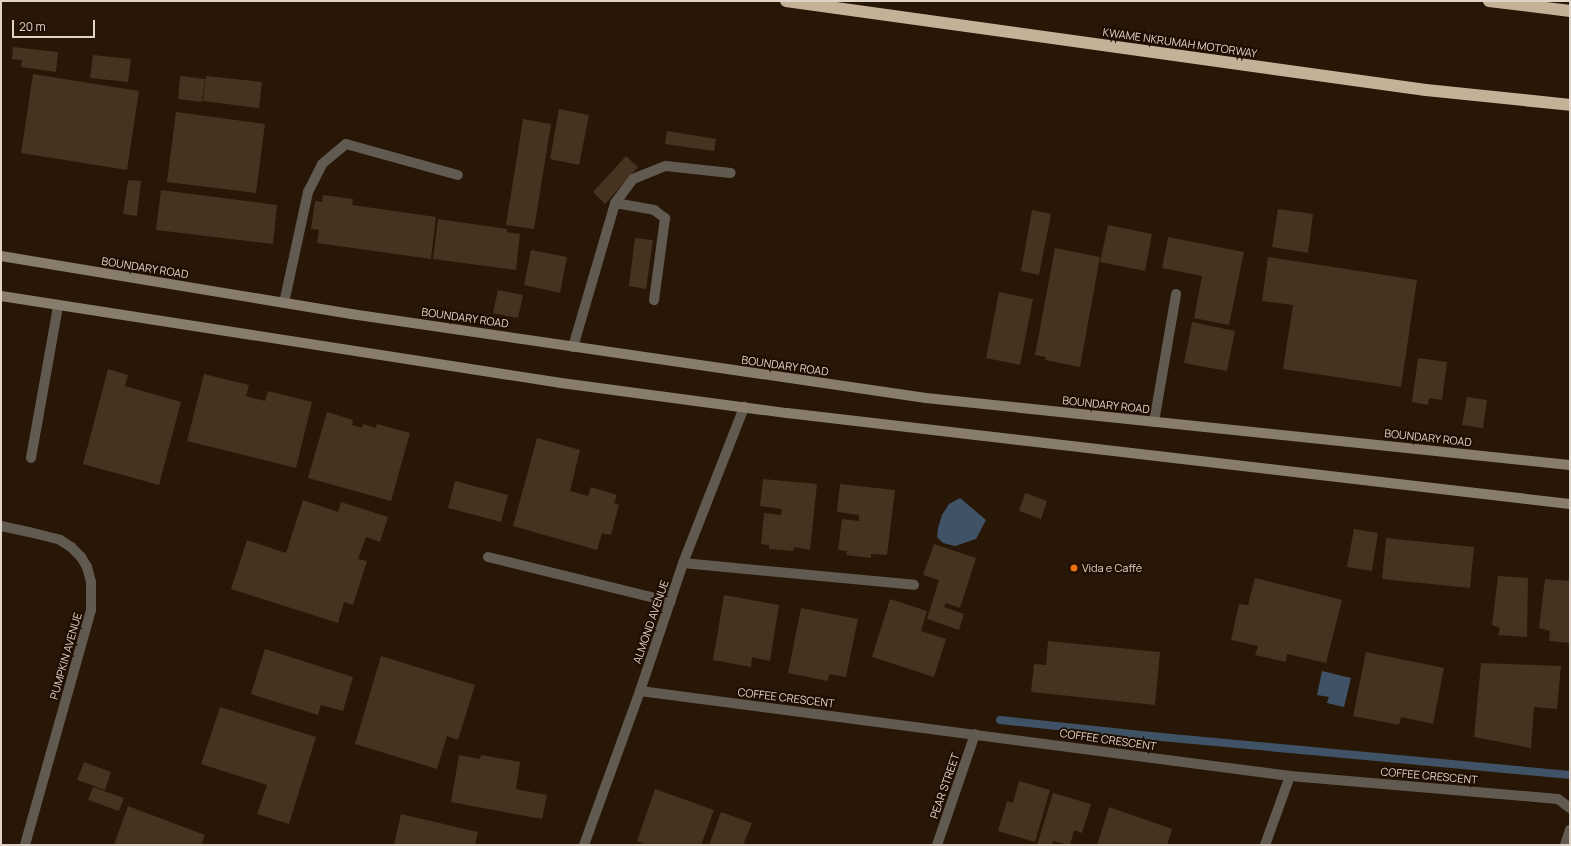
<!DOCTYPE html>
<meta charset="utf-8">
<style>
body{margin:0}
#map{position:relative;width:1571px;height:846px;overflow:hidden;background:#281706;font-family:Manrope,sans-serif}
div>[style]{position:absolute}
.water>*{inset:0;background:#405366}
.stream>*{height:8px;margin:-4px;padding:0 4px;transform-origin:4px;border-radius:4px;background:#405366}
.building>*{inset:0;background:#453220}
.lane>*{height:10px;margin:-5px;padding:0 5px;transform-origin:5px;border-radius:5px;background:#615a50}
.street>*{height:10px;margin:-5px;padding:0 5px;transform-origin:5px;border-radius:5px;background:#615a50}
.secondary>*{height:10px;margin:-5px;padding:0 5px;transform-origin:5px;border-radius:5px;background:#887d6d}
.highway>*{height:12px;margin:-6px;padding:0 6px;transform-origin:6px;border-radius:6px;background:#c3b198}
.dots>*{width:11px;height:11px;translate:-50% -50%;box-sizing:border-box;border:2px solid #1e0e01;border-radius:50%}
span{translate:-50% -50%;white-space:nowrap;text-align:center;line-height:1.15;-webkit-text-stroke:4px #1e0e01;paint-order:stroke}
.street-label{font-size:11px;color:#e0d4c9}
.poi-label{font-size:11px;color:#e0d4c9}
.left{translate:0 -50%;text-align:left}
.frame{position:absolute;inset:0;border:2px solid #e0d4c9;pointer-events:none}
.scale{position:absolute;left:12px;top:20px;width:83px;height:18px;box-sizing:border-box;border:2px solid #e0d4c9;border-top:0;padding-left:5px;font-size:12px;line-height:14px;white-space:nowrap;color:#e0d4c9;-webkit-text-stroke:3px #1e0e01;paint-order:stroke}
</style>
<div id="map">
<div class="water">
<div style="clip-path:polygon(960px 498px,986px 520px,976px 539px,955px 546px,943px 543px,937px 537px,938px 528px,942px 515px,949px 504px)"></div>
<div style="clip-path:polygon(1322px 671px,1351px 678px,1344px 707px,1327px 703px,1329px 697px,1317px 695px)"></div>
</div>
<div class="stream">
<div style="left:1000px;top:720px;width:162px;rotate:6deg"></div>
<div style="left:1161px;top:737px;width:411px;rotate:5.3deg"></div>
</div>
<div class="building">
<div style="clip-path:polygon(13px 47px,58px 52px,56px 72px,21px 67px,22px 60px,12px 59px)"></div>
<div style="clip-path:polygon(93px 55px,131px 59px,128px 82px,90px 78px)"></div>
<div style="clip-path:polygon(33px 74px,139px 91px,127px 170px,21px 153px)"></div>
<div style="clip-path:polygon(180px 76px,205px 79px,202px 102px,178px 99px)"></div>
<div style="clip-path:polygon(206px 76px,262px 82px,259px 108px,203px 101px)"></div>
<div style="clip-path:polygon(559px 109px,589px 115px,579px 165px,550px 159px)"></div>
<div style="clip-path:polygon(176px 112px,265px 124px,256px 193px,167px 182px)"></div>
<div style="clip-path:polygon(523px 119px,551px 124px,534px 229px,506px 225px)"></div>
<div style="clip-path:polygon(667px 131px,716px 139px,714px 151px,665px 144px)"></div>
<div style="clip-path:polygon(626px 156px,638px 167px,605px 204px,593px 192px)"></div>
<div style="clip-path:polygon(128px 180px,141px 181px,137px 216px,123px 214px)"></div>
<div style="clip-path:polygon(161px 190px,277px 205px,273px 244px,156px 230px)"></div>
<div style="clip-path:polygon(323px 195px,353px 199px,352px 205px,436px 217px,431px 259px,317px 243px,319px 230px,311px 229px,315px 201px,322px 202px)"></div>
<div style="clip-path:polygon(1278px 209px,1313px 214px,1308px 253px,1272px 247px)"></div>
<div style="clip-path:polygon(1032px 210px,1051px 214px,1039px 275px,1021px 271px)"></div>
<div style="clip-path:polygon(438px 219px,507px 229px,507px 232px,520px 234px,516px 270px,433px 259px)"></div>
<div style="clip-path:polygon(1108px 225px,1152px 234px,1145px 271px,1100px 262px)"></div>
<div style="clip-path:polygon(1168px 237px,1244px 252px,1229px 325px,1194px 318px,1202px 276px,1162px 268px)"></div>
<div style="clip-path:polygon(635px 238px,653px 240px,646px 289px,629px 286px)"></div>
<div style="clip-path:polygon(1055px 248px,1100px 257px,1080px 367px,1045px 360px,1046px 357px,1035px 355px)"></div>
<div style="clip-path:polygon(531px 250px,567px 257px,560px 293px,524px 285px)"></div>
<div style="clip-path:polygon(1268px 257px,1417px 280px,1401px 387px,1283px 369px,1293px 305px,1262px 301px)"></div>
<div style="clip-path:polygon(498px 290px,523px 295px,518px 318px,493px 313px)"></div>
<div style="clip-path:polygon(999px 292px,1033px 299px,1020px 365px,986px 358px)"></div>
<div style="clip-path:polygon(1192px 322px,1235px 331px,1227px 371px,1184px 363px)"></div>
<div style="clip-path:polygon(1418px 358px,1447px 362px,1442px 400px,1429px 398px,1428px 405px,1412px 402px)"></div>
<div style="clip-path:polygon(108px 369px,128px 375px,125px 386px,181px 402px,159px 485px,83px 464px)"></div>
<div style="clip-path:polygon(204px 374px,249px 385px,246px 396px,265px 401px,268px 391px,312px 402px,296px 468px,187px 441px)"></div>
<div style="clip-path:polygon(1467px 397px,1487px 400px,1483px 428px,1462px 425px)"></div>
<div style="clip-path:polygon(327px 412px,353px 420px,352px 425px,362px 428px,363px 424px,376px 428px,377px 424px,410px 433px,391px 501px,308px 478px)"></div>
<div style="clip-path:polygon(537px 438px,580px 450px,570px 491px,588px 496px,591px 487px,617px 495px,614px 503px,619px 505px,611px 535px,602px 533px,597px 550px,513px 526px)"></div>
<div style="clip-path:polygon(763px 479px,817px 484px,810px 550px,794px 547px,793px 551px,769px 549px,769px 545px,761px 544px,764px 513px,781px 515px,782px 509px,760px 506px)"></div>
<div style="clip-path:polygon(455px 481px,508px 495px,501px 522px,448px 508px)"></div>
<div style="clip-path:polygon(840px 484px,895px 490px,887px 555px,871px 554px,871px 558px,846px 555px,847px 551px,838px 550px,842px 519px,859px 521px,859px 515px,837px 512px)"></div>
<div style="clip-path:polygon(1025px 493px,1047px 501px,1041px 519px,1019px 511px)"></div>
<div style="clip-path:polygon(303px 500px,338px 512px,341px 502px,388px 517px,380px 542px,366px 537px,358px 559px,367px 561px,353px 605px,344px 602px,338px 623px,231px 589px,247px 540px,286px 553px)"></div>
<div style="clip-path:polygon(1354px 529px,1378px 533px,1372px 571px,1347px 567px)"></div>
<div style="clip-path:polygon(1386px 538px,1474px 547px,1470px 588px,1382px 579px)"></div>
<div style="clip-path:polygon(934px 544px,976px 558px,960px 608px,946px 603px,944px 607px,964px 614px,959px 630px,927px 619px,939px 580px,923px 575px)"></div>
<div style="clip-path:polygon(1498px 576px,1528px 578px,1527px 637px,1498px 635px,1500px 628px,1492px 625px)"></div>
<div style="clip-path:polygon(1255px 578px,1342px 600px,1326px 663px,1287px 654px,1286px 662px,1255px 655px,1258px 646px,1231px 640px,1239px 604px,1248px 605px)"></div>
<div style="clip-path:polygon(1545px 579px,1570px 581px,1570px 643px,1549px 641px,1550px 631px,1539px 628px)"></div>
<div style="clip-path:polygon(724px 595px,779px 605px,770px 661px,752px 657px,751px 667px,713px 660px)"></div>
<div style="clip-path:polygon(890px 599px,927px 611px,921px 631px,946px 639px,934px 677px,872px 657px)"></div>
<div style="clip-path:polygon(801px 608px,858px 619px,846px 677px,829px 674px,828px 681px,788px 673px)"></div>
<div style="clip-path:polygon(1048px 641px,1160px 652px,1155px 705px,1031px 692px,1034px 664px,1046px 665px)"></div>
<div style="clip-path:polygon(265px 649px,353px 677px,343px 711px,321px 705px,318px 715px,251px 694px)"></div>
<div style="clip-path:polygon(1366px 652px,1444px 668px,1433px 724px,1401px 717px,1399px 725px,1353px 716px)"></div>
<div style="clip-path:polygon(381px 656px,475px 685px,458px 740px,447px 736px,437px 769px,355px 744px)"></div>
<div style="clip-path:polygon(1481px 663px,1561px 666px,1557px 709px,1534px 707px,1531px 748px,1474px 737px)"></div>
<div style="clip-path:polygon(220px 707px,316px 737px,289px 824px,257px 814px,267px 785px,201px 764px)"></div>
<div style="clip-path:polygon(459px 755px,480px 759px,481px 755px,520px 762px,516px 789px,547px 795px,542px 819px,451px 802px)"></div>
<div style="clip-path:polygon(84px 762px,111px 772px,105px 790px,77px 780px)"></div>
<div style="clip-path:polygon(1019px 781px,1050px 790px,1035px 842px,998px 831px,1007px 801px,1013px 803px)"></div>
<div style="clip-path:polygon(93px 787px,124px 798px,119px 811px,88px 800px)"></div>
<div style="clip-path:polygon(655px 789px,714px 810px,701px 845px,647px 845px,637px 841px)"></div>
<div style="clip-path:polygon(1053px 793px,1091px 804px,1082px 833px,1074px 830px,1070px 845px,1053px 841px,1052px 845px,1037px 845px)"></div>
<div style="clip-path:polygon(128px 806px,205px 835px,201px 845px,114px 845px)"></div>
<div style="clip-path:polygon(1109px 807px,1172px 829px,1167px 845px,1097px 845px)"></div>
<div style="clip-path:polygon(721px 812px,752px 823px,743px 845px,709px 845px)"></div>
<div style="clip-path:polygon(401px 814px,478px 832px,475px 845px,394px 845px)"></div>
</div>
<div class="lane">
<div style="left:615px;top:203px;width:40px;rotate:10deg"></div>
<div style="left:654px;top:210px;width:14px;rotate:36deg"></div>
<div style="left:665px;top:218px;width:83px;rotate:97.6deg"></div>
<div style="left:284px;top:303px;width:114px;rotate:-77.8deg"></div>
<div style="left:308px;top:192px;width:31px;rotate:-63deg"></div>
<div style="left:322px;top:164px;width:31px;rotate:-40deg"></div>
<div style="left:346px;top:144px;width:116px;rotate:15.5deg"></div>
<div style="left:573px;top:347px;width:150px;rotate:-73.7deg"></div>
<div style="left:615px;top:203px;width:30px;rotate:-53deg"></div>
<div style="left:633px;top:179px;width:35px;rotate:-22deg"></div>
<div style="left:666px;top:166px;width:65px;rotate:6.1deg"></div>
<div style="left:1154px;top:422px;width:130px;rotate:-80.2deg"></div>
<div style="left:31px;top:458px;width:154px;rotate:-79.9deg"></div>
<div style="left:488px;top:557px;width:188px;rotate:13.8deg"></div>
</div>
<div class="street">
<div style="left:1px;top:526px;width:29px;rotate:12deg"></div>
<div style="left:29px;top:532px;width:32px;rotate:14deg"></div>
<div style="left:60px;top:540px;width:13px;rotate:32deg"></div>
<div style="left:71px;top:547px;width:14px;rotate:45deg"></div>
<div style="left:81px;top:557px;width:12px;rotate:59deg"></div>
<div style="left:87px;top:567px;width:16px;rotate:75deg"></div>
<div style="left:91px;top:582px;width:28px;rotate:90deg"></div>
<div style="left:91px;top:610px;width:244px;rotate:105.7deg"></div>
<div style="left:683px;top:563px;width:232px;rotate:5.4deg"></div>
<div style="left:640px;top:691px;width:656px;rotate:7.45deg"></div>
<div style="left:1290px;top:776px;width:269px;rotate:4.9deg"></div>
<div style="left:1558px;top:799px;width:15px;rotate:37deg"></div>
<div style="left:584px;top:845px;width:164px;rotate:-70deg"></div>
<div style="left:640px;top:691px;width:135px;rotate:-71.4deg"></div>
<div style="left:683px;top:563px;width:168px;rotate:-68.6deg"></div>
<div style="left:937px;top:845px;width:117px;rotate:-71.1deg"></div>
<div style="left:1265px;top:845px;width:73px;rotate:-70.1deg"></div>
<div style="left:1565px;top:845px;width:16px;rotate:-72deg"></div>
</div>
<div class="secondary">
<div style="left:1px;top:256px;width:355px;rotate:9.4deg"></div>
<div style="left:351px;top:314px;width:581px;rotate:8.31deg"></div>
<div style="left:926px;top:398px;width:647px;rotate:5.94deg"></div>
<div style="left:1px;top:296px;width:567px;rotate:8.83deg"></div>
<div style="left:561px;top:383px;width:228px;rotate:7.6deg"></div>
<div style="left:787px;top:413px;width:788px;rotate:6.63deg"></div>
</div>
<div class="highway">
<div style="left:786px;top:1px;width:646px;rotate:7.92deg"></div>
<div style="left:1426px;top:90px;width:145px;rotate:5.9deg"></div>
<div style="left:1489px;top:1px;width:82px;rotate:7deg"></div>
</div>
<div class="dots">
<div style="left:1074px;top:568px;background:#e8710a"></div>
</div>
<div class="street-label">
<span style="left:1180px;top:43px;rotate:8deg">KWAME NKRUMAH MOTORWAY</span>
<span style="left:145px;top:268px;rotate:9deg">BOUNDARY ROAD</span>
<span style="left:465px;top:318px;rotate:8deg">BOUNDARY ROAD</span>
<span style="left:785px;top:366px;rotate:8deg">BOUNDARY ROAD</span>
<span style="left:1106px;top:405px;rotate:6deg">BOUNDARY ROAD</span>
<span style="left:1428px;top:438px;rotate:6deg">BOUNDARY ROAD</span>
<span style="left:651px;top:622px;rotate:-71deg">ALMOND AVENUE</span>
<span style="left:66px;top:656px;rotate:-74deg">PUMPKIN AVENUE</span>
<span style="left:786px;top:698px;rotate:7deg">COFFEE CRESCENT</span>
<span style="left:1108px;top:740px;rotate:8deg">COFFEE CRESCENT</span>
<span style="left:1429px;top:776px;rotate:5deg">COFFEE CRESCENT</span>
<span style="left:945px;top:786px;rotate:-71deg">PEAR STREET</span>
</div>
<div class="poi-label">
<span class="left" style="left:1082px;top:568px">Vida e Caffė</span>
</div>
<div class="frame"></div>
<div class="scale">20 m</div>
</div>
